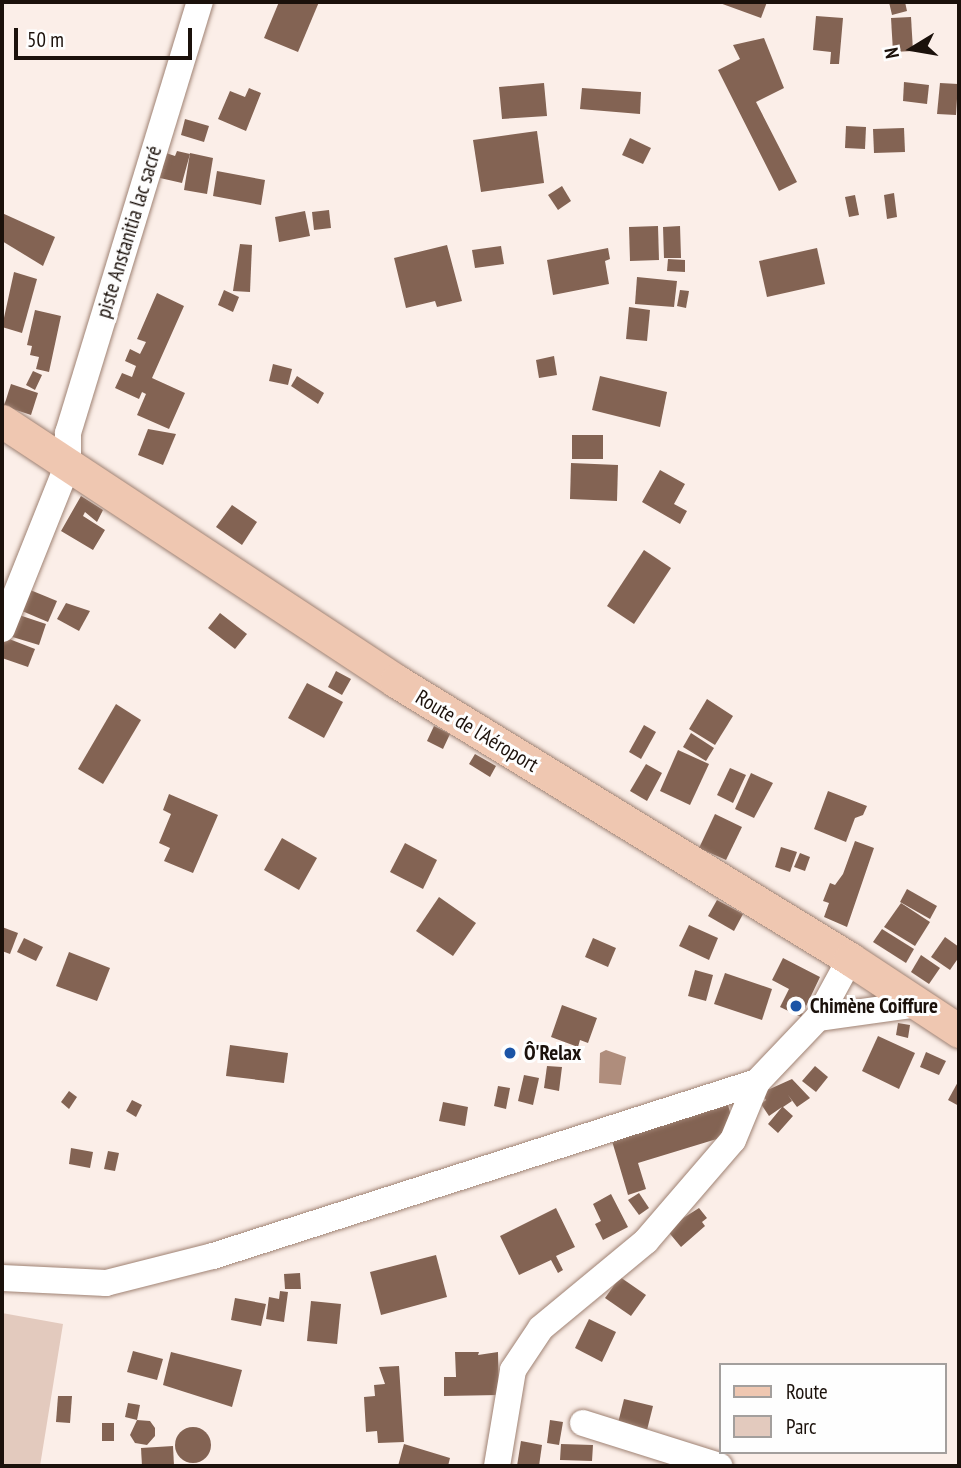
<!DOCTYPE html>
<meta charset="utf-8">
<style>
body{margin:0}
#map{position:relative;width:961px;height:1468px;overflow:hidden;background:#fbeee8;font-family:"PT Sans Narrow",sans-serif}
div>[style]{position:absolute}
.green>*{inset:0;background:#e3cabe}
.water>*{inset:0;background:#af8d7c}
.building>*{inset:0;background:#836353}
.round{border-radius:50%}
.roads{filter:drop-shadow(0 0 2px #9f8273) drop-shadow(0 0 2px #9f8273)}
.minor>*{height:26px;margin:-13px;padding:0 13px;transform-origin:13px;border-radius:13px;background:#fff}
.major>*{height:33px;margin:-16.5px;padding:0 16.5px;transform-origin:16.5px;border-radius:16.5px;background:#efc7b1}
.dots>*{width:19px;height:19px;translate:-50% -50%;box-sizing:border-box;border:4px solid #fefefe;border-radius:50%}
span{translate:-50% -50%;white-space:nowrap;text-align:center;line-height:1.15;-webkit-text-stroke:6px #fefefe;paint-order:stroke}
.street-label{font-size:21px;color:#1b110b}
.poi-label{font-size:21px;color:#1b110b;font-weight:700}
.left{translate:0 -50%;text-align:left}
.frame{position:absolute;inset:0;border:4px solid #1b110b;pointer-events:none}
.legend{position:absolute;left:719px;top:1363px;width:228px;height:91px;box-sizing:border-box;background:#fefefe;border:2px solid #a39f9d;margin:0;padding:9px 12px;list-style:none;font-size:21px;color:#1b110b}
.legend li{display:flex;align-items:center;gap:14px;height:35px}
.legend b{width:35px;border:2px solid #a39f9d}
.north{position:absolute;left:877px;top:14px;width:70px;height:70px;-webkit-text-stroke:5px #fefefe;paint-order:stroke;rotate:259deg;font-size:19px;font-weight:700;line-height:28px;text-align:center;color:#1b110b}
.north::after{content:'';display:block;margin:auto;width:24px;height:32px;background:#1b110b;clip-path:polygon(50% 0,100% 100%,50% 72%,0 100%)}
.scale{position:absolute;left:14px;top:28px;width:178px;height:32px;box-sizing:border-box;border:4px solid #1b110b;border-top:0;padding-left:9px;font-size:21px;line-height:24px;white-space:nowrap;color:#1b110b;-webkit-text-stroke:5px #fefefe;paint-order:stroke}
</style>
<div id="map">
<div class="green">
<div style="clip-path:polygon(2px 1313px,63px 1324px,40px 1466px,2px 1466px)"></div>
</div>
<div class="water">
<div style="clip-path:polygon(606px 1050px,626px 1057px,621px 1085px,599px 1083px,600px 1053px)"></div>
</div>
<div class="building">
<div style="clip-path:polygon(279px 2px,319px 2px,298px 52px,264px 38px)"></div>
<div style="clip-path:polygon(717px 2px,767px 2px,761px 18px)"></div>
<div style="clip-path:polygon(889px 2px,905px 2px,907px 11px,892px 15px)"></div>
<div style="clip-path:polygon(816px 16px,843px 18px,839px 64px,830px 64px,831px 52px,813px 50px)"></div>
<div style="clip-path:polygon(911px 17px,913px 51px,893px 52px,891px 18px)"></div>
<div style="clip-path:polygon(764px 38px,784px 88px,756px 102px,797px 182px,779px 191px,718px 70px,740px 59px,733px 45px)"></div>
<div style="clip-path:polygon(904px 82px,929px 85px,927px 104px,903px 101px)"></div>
<div style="clip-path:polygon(544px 83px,547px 116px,502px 119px,499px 87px)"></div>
<div style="clip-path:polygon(940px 83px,958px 84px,956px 115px,937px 114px)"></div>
<div style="clip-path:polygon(249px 88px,261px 93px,246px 131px,218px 119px,230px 91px,245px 97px)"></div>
<div style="clip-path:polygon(582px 88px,641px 92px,640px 114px,580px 109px)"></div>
<div style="clip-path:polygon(185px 119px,209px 126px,204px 142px,181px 135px)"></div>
<div style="clip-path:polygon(846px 126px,866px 127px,865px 149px,845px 148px)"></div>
<div style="clip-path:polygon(904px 128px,905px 152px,874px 153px,873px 129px)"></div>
<div style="clip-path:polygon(537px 131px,544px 183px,481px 192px,473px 140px)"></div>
<div style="clip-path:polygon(630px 138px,651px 148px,643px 164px,622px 155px)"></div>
<div style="clip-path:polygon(177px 151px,190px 154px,182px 183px,160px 178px,166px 153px,175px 156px)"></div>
<div style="clip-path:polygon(190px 153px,213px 158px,207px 194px,184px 190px)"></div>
<div style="clip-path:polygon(217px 171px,265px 180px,261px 205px,213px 196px)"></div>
<div style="clip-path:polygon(562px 186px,571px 201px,558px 210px,548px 195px)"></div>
<div style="clip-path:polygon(894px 193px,897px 217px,887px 219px,884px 195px)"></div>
<div style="clip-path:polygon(855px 195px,859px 215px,849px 217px,845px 197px)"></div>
<div style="clip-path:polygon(329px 210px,331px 228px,314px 230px,312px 212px)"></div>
<div style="clip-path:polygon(305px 211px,310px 236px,279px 242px,275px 217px)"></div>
<div style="clip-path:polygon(2px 213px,55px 237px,43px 266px,2px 241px)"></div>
<div style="clip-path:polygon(658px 226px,659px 260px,630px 261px,629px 227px)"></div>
<div style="clip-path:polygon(680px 226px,681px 258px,664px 258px,663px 227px)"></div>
<div style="clip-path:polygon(240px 244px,252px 245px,250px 292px,233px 291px)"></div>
<div style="clip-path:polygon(447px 245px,462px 301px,437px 307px,435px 301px,406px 308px,394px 258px)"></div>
<div style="clip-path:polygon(501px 246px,504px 264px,475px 268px,472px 250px)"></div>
<div style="clip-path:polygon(608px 248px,610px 259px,605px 261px,609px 284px,553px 295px,547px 260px)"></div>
<div style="clip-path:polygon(817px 248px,825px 284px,767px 297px,759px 261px)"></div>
<div style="clip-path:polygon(668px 259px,685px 260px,685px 272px,667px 271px)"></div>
<div style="clip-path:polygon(14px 272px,37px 279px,22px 333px,2px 327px)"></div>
<div style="clip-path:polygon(637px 277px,677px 281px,674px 307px,635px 304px)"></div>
<div style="clip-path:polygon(224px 290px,239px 297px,233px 312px,218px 305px)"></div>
<div style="clip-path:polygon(680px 290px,689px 291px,686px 308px,677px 306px)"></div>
<div style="clip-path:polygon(157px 293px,184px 306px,152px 378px,185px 393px,169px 429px,137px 415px,146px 394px,142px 392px,139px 399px,115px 388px,122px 373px,132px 377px,136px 366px,125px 361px,130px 349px,140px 354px,146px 342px,137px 339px)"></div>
<div style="clip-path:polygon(629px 307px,650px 310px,647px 341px,626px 339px)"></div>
<div style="clip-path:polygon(35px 310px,61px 316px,49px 372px,36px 369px,39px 357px,30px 355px,32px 346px,27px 345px)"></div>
<div style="clip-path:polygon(554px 356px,557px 375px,539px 378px,536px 360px)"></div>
<div style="clip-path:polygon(273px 364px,292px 369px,288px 385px,269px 381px)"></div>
<div style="clip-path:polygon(33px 371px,42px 375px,35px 390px,26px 385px)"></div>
<div style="clip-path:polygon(297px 376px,324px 393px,318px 404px,291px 386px)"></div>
<div style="clip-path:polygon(600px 376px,667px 392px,660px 427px,592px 410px)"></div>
<div style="clip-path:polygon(11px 384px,38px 393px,31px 415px,4px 406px)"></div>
<div style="clip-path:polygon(148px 429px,176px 434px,163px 465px,138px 455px)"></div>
<div style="clip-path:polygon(572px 435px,603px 435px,603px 459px,572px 459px)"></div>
<div style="clip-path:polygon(571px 463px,618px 465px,617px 501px,570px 499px)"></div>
<div style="clip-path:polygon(660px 470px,685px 484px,674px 504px,687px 511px,680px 524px,642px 502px)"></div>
<div style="clip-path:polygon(81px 496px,103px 510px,97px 522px,85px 512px,83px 516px,105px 530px,93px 550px,61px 531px)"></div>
<div style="clip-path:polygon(232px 505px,257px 522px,242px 545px,216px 527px)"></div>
<div style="clip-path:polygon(644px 550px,671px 568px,634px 624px,607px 606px)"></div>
<div style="clip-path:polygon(23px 587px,57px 601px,48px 622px,15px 608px)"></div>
<div style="clip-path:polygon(66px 603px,90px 611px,79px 631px,57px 619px)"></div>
<div style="clip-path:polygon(13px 613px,46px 624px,39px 645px,6px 635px)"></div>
<div style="clip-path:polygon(220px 613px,247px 634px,235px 649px,208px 628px)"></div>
<div style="clip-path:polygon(4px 637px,35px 649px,28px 667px,2px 658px)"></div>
<div style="clip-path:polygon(336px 671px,351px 679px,342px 695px,328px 687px)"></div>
<div style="clip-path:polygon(307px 683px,343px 702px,324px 738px,288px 718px)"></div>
<div style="clip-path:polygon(707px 699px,733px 716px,715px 745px,689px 729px)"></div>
<div style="clip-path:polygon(116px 704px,141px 720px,103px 784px,78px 769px)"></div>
<div style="clip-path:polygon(644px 725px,656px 732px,641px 759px,629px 752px)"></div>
<div style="clip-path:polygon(434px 726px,450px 734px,443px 749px,427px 741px)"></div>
<div style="clip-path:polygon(691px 733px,714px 748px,706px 761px,683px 747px)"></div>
<div style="clip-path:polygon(678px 750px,709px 764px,690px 805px,660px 791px)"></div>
<div style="clip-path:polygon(475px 754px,496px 766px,490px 777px,469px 764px)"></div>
<div style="clip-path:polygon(646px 764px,662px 773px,647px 801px,630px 791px)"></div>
<div style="clip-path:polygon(730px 768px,746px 775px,733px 803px,717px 795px)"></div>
<div style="clip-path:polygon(751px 773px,773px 783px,754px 818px,735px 809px)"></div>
<div style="clip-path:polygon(828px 791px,867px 806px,863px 815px,855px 818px,846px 842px,814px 829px)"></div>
<div style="clip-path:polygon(169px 794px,218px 815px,193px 873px,164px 861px,170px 848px,159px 843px,171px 814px,163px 810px)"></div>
<div style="clip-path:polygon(715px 814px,742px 827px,726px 860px,699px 848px)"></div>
<div style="clip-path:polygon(282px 838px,317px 858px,299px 890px,264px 870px)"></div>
<div style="clip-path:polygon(855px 841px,874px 848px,847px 927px,824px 917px,829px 903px,823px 901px,830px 883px,835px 885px,843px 874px)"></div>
<div style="clip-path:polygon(405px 843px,437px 860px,423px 889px,390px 872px)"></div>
<div style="clip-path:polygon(781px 847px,797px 852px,790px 872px,775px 867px)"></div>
<div style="clip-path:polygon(800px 853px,810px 857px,805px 871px,794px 867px)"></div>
<div style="clip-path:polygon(907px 889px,937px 906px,930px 919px,900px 902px)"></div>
<div style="clip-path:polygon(439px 897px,476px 923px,453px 956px,416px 931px)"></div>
<div style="clip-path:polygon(717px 900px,743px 914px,734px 931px,708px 916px)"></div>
<div style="clip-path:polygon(901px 903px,930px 922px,915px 946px,884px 927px)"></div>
<div style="clip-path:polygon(689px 925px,718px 938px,709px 960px,679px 946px)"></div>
<div style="clip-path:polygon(2px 927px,18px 933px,10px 954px,2px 951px)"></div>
<div style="clip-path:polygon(882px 929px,914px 949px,906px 963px,873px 942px)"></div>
<div style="clip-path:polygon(945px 937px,959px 947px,959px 957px,950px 970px,931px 957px)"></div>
<div style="clip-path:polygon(24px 938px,43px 947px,36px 961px,17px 952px)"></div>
<div style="clip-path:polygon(593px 938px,616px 948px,608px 967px,585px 957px)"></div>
<div style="clip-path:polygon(69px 952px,110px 968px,97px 1001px,56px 986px)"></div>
<div style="clip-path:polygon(921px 955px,940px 968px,929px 984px,911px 972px)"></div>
<div style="clip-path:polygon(783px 958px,820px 977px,801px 1017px,780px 1007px,789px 989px,772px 980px)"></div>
<div style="clip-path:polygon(695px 970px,713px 975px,706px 1001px,688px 996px)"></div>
<div style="clip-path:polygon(725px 973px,772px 989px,762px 1020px,714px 1004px)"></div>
<div style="clip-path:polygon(562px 1005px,597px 1018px,588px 1043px,580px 1040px,578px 1047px,551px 1037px)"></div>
<div style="clip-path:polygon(898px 1023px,910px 1025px,908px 1038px,896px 1035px)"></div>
<div style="clip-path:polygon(878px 1036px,915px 1053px,899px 1089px,862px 1071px)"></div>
<div style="clip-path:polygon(230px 1045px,288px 1053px,284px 1083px,226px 1076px)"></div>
<div style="clip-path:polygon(926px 1052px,946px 1061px,939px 1075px,920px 1067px)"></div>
<div style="clip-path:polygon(547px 1066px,562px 1067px,559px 1091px,544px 1088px)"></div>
<div style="clip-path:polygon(815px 1066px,828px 1077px,816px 1092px,802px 1081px)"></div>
<div style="clip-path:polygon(524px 1075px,539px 1078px,533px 1105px,518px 1101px)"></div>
<div style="clip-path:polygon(792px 1079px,810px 1098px,797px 1107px,788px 1095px,792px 1101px,783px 1107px,793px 1116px,778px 1133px,768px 1124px,782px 1107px,769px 1116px,761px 1104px,766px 1100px,761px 1093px)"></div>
<div style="clip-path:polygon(959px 1080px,959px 1106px,948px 1100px)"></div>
<div style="clip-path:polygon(498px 1086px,510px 1088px,506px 1109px,494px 1106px)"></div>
<div style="clip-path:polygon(69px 1091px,77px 1097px,69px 1109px,61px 1102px)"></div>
<div style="clip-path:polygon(132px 1100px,142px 1105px,136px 1117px,126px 1111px)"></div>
<div style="clip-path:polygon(443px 1102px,468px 1107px,465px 1126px,439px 1121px)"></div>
<div style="clip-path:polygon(728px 1105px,732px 1119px,720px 1138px,638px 1163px,646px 1189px,628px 1195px,612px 1141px)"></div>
<div style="clip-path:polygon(71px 1148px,93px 1152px,90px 1168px,69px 1164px)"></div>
<div style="clip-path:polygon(108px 1151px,119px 1153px,115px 1171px,104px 1169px)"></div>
<div style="clip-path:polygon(639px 1193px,649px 1208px,639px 1215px,628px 1200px)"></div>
<div style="clip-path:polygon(611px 1194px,628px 1227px,603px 1240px,595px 1224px,601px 1221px,593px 1204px)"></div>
<div style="clip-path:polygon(556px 1208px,575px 1247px,556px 1256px,563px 1270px,558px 1273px,551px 1260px,519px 1275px,500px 1236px)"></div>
<div style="clip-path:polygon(699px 1208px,707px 1218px,702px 1222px,705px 1226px,681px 1247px,666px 1229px)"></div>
<div style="clip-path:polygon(436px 1255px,447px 1297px,381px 1315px,370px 1272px)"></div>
<div style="clip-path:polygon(300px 1273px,301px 1289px,285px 1289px,284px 1274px)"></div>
<div style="clip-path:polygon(620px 1277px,646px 1295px,631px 1316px,605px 1298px)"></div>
<div style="clip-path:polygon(280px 1291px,288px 1292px,284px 1322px,266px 1319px,269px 1297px,279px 1299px)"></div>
<div style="clip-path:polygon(235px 1298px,266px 1304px,261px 1326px,231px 1320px)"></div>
<div style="clip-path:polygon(311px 1301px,341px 1304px,337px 1344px,307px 1341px)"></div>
<div style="clip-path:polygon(589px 1319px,616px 1332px,602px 1362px,575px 1348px)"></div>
<div style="clip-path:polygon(133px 1351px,163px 1359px,157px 1380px,127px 1372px)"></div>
<div style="clip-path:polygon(171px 1352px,242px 1370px,232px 1407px,163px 1385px)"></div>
<div style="clip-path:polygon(455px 1352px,479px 1352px,478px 1355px,498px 1352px,499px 1395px,444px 1396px,444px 1377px,456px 1377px)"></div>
<div style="clip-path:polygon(399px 1366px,404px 1442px,378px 1443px,377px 1431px,366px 1432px,364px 1397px,375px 1396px,374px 1385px,385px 1384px,379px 1367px)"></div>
<div style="clip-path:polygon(58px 1396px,72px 1396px,70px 1423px,56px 1422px)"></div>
<div style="clip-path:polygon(624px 1399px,653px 1406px,647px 1430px,618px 1423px)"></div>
<div style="clip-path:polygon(128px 1403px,140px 1405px,137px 1420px,150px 1421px,155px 1428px,155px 1436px,147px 1445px,135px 1443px,130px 1435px,137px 1420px,125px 1417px)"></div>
<div style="clip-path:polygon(550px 1420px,563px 1422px,559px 1445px,547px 1443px)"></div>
<div style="clip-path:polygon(102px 1423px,114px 1423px,114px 1441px,102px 1441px)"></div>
<div class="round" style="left:175px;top:1427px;width:36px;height:36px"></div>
<div style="clip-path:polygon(521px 1441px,542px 1445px,539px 1466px,517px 1466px)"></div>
<div style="clip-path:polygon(404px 1444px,450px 1458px,448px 1466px,398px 1466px)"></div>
<div style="clip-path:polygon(561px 1444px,593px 1445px,592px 1461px,560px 1460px)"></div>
<div style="clip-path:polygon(173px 1446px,174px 1466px,142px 1466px,141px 1448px)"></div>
</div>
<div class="roads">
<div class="minor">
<div style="left:2px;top:629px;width:178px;rotate:-68.2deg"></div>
<div style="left:68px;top:464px;width:31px;rotate:-90deg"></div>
<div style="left:68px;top:433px;width:451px;rotate:-73deg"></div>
<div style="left:818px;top:1018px;width:102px;rotate:-7.9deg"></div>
<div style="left:2px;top:1278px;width:104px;rotate:2.8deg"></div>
<div style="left:106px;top:1283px;width:110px;rotate:-14.2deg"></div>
<div style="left:213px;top:1256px;width:571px;rotate:-17.74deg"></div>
<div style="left:757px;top:1082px;width:88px;rotate:-46.4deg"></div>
<div style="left:818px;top:1018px;width:67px;rotate:-61.5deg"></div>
<div style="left:583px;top:1423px;width:143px;rotate:17.5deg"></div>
<div style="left:497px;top:1466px;width:97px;rotate:-80.5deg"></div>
<div style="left:513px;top:1370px;width:50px;rotate:-56.3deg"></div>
<div style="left:541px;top:1328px;width:136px;rotate:-39.6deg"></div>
<div style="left:646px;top:1241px;width:133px;rotate:-49.3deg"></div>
<div style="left:733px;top:1140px;width:63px;rotate:-67.5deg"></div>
</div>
<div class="major">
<div style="left:2px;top:421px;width:472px;rotate:33.4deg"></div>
<div style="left:396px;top:681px;width:532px;rotate:31.48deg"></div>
<div style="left:850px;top:959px;width:131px;rotate:33.4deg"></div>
</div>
</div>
<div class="dots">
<div style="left:796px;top:1006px;background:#1b54a6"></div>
<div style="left:510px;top:1053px;background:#1b54a6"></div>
</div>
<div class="street-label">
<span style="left:129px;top:232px;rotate:-73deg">piste Anstanitia lac sacré</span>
<span style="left:477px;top:731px;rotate:31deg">Route de l'Aéroport</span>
</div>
<div class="poi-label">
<span class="left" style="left:810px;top:1006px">Chimène Coiffure</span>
<span class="left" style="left:524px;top:1053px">Ô'Relax</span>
</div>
<div class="frame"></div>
<ul class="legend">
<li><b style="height:9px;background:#efc7b1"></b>Route</li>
<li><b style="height:19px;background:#e3cabe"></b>Parc</li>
</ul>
<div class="north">N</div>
<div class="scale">50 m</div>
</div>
